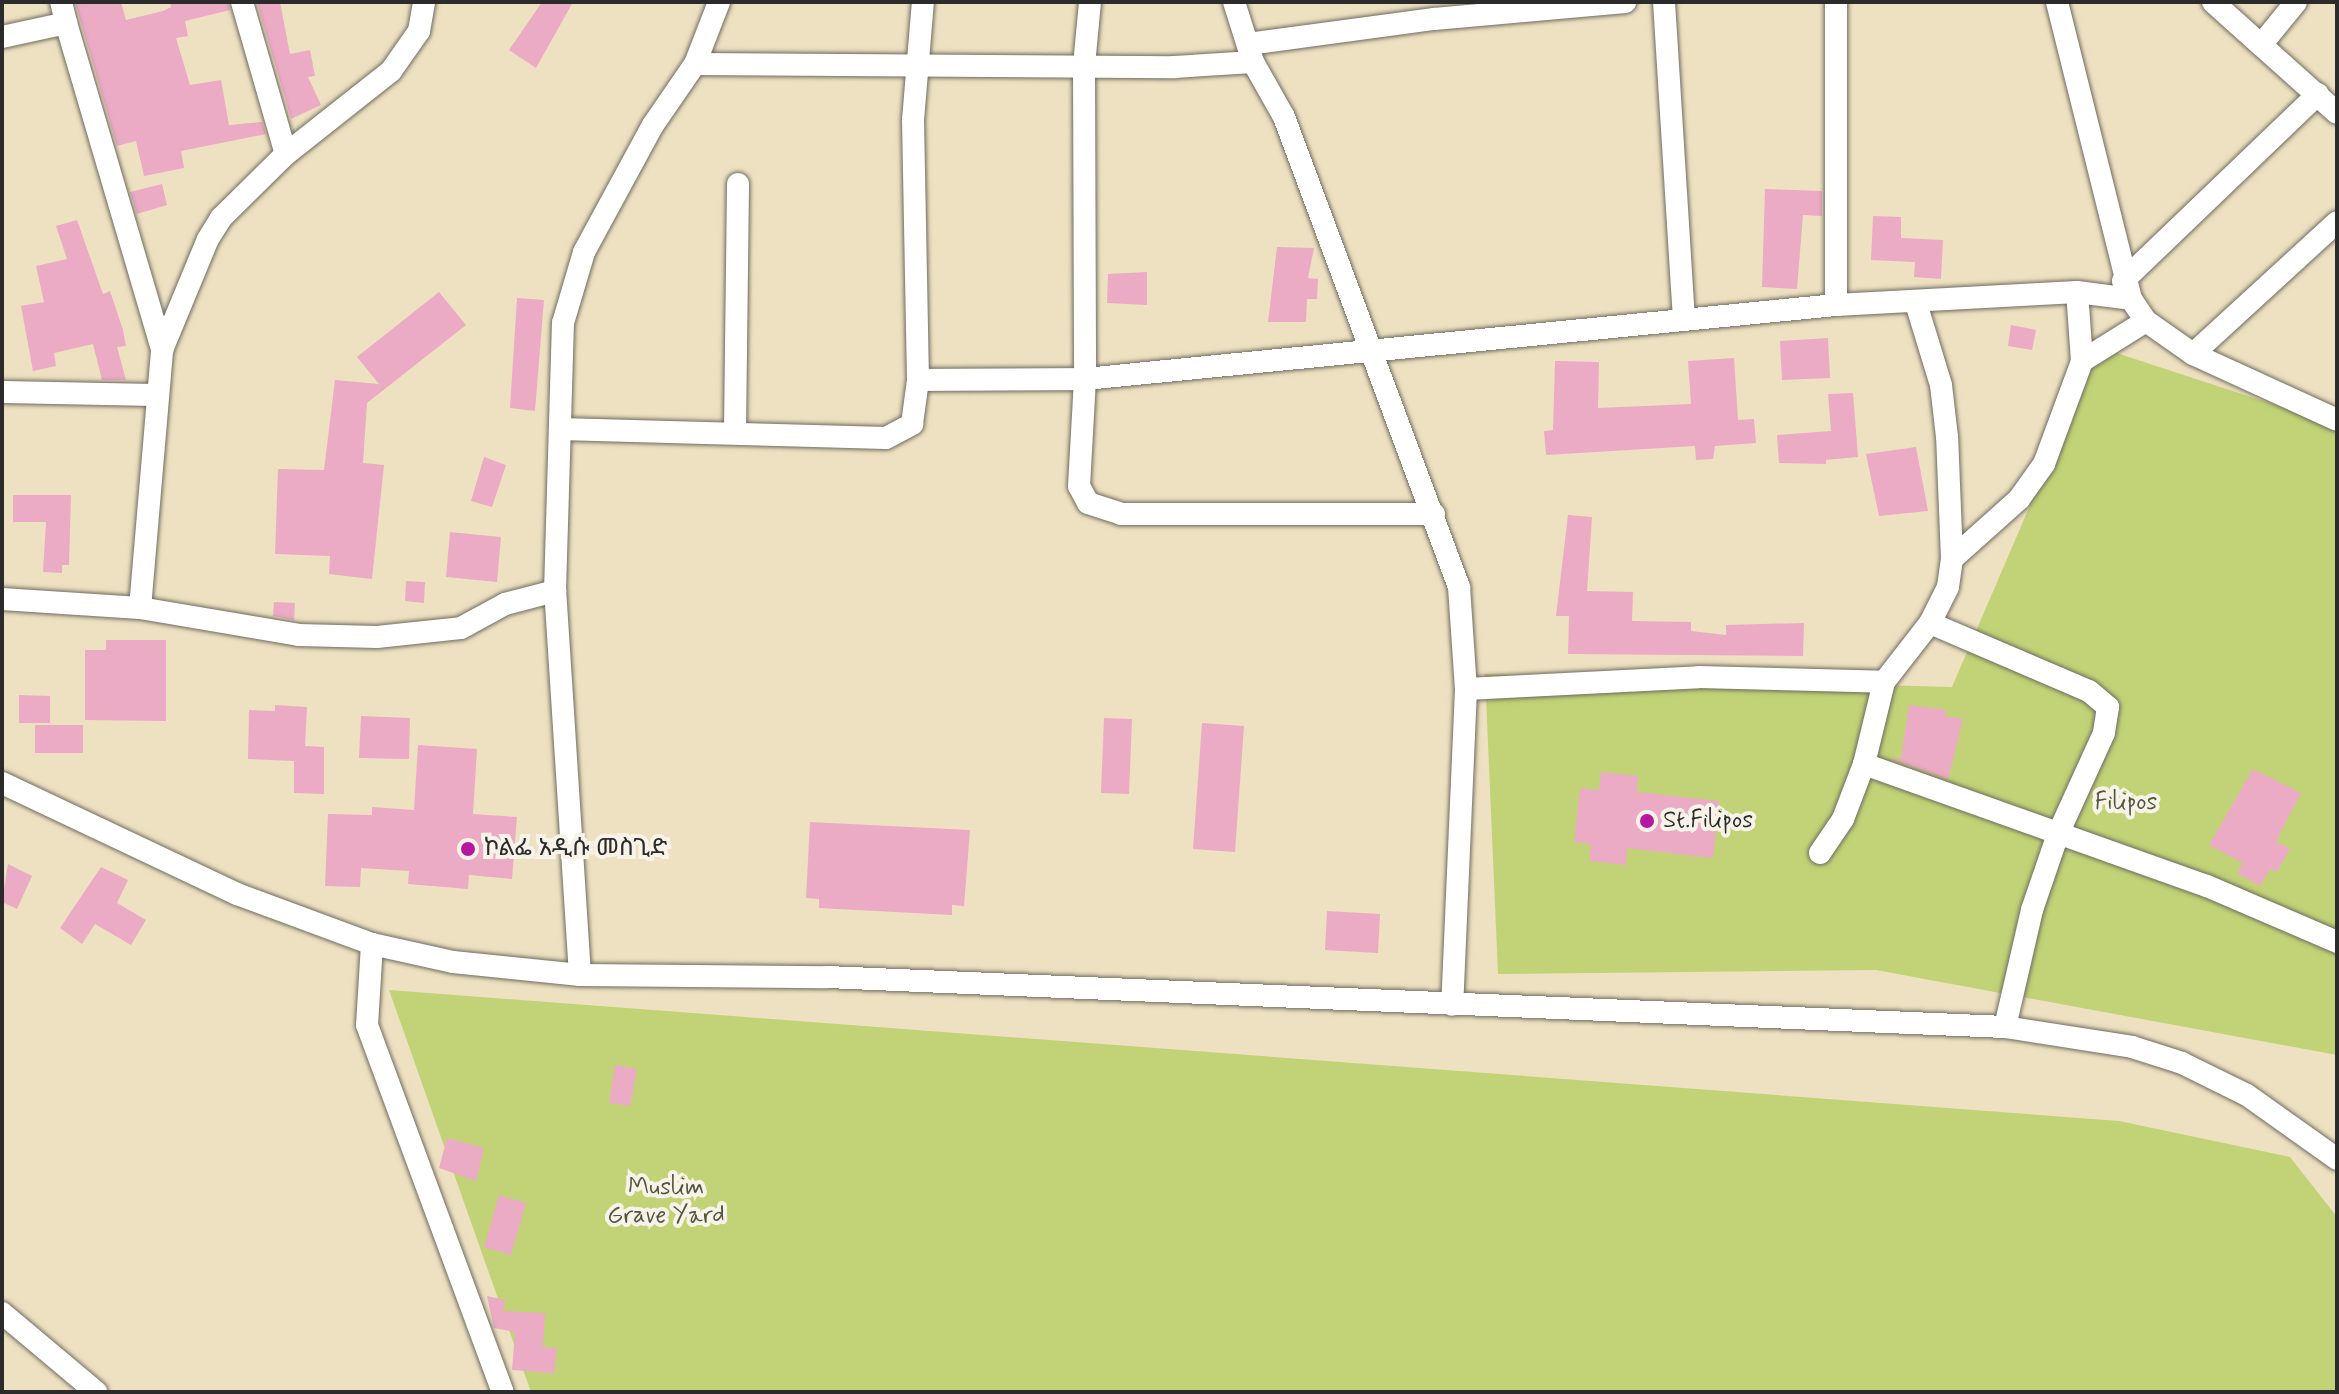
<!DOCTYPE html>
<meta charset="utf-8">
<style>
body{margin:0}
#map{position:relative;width:2339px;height:1394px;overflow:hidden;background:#eee1c1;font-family:Mynerve,"Noto Sans Ethiopic",sans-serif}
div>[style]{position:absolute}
.green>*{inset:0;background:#c1d376}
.building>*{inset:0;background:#ebabc4}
.roads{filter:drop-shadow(0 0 2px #6f6b60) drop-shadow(0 0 2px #6f6b60)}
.minor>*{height:22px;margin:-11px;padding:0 11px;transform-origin:11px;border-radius:11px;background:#fff}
.dots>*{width:22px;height:22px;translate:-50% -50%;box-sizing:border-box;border:4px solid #f7f3e8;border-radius:50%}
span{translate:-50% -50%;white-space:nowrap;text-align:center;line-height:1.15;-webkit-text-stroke:8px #f7f3e8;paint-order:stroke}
.park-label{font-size:24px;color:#50553e}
.poi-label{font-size:24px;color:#2b2b2b}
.left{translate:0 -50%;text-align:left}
.frame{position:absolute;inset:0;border:4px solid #2b2b2b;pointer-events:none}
</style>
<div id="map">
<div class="green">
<div style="clip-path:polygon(2098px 347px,2337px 425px,2337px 1055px,1876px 970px,1498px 974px,1485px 674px,1952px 687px)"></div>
<div style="clip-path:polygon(389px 990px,2119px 1121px,2290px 1157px,2337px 1217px,2337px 1392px,531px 1392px)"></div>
</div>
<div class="building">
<div style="clip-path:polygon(75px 2px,121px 2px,126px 20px,163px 11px,171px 7px,170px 2px,228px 2px,230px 10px,185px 21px,188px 36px,176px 38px,190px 85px,221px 80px,229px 125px,262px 122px,266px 134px,181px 151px,184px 168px,144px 176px,136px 141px,117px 146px)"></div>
<div style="clip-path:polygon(257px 2px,280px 2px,290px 54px,310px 50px,315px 76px,308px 77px,321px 105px,291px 119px)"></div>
<div style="clip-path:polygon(542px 2px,573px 2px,536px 68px,509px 50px)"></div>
<div style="clip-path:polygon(162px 184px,167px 205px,137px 214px,130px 192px)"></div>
<div style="clip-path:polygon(1765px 189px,1822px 191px,1822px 216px,1803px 215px,1797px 289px,1762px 287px)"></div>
<div style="clip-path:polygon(1873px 216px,1901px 217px,1901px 238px,1943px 240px,1941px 279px,1914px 277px,1915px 262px,1871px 260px)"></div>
<div style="clip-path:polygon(77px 220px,103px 294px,110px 291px,123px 330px,126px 346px,117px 347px,126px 380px,102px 380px,93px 344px,54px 353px,56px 366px,33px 371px,21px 306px,44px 302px,36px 266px,67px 259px,56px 226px)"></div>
<div style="clip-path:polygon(1277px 247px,1314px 248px,1308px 278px,1318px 279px,1317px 299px,1307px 299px,1306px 322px,1268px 322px)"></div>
<div style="clip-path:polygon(1147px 272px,1147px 305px,1107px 303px,1108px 274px)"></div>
<div style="clip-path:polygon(439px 292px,466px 325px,367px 403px,363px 463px,384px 465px,372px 579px,329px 574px,330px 556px,275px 554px,278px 469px,324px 470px,335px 380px,379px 384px,357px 357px)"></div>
<div style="clip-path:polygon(517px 298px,544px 300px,535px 411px,510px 408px)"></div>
<div style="clip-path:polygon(2011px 325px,2036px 330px,2032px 350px,2008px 346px)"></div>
<div style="clip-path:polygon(1828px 338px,1830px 378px,1782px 380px,1780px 341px)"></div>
<div style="clip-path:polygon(1734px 358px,1738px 420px,1754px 419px,1756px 443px,1715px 446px,1713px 459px,1696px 460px,1695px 446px,1546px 455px,1544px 431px,1553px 430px,1555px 361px,1599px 362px,1598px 408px,1691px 404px,1688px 361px)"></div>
<div style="clip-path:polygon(1853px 393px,1858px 457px,1826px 460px,1826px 464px,1779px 463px,1777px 435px,1831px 431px,1828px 394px)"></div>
<div style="clip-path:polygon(1916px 447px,1928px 511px,1879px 516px,1866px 454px)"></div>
<div style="clip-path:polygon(484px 457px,506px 465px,492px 507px,471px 501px)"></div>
<div style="clip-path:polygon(13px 495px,71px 495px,69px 565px,62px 565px,62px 573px,43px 572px,46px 522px,13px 522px)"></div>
<div style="clip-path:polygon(1568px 515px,1592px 517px,1587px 591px,1633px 592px,1632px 621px,1691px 622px,1691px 631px,1726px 635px,1726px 625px,1804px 623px,1803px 656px,1568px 654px,1569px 616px,1556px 616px)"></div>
<div style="clip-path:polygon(450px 532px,501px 537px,497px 582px,446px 577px)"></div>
<div style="clip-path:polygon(406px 581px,425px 582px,424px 603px,405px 601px)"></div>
<div style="clip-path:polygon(274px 602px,295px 603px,294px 620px,273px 616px)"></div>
<div style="clip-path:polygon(106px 640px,166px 640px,166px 721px,85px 720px,85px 650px,106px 650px)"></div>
<div style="clip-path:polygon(19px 695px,50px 696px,50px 723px,19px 723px)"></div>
<div style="clip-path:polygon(275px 705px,307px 707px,305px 746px,324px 747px,324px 794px,294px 793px,294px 761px,248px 759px,249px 710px,275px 711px)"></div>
<div style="clip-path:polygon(1909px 705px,1946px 710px,1945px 716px,1963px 719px,1948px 779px,1890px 759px,1901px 759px)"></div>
<div style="clip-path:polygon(361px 716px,410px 718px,409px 759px,359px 758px)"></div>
<div style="clip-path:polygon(1104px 718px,1132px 719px,1129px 794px,1101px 793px)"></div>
<div style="clip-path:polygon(1202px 723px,1244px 726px,1235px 852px,1193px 849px)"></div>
<div style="clip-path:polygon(35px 725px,83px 725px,83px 753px,35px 753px)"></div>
<div style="clip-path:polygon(418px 745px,477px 749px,473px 814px,517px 817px,512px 879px,469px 875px,468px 889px,408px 884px,409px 871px,361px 868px,360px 887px,325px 886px,328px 814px,372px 815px,372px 807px,414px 810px)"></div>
<div style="clip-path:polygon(2253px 769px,2301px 793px,2276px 841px,2290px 849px,2276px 873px,2270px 869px,2260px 886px,2237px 873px,2243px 863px,2209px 845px)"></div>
<div style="clip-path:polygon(1601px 772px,1638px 776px,1637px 792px,1719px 801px,1713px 858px,1627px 848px,1626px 865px,1589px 861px,1591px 844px,1574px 842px,1580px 788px,1599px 790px)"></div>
<div style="clip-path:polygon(810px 822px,970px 830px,964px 906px,952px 905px,952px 915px,819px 908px,819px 899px,806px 898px)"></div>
<div style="clip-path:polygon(8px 864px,32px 876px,17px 909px,2px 902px)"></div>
<div style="clip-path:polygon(101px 867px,128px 880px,117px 903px,146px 920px,131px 945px,95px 924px,82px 944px,60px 928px)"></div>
<div style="clip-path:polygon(1327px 911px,1380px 914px,1378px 953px,1325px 950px)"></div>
<div style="clip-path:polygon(615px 1065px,637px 1069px,630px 1106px,609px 1103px)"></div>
<div style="clip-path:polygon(447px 1138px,484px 1148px,476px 1181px,439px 1168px)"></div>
<div style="clip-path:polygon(499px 1195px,526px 1203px,511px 1255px,484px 1247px)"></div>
<div style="clip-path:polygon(487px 1296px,505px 1300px,503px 1311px,545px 1313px,543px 1347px,557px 1348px,554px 1373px,512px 1370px,515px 1332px,494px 1328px)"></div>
</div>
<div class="roads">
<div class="minor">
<div style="left:242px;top:2px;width:158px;rotate:73.9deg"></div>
<div style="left:1090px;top:2px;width:64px;rotate:95.4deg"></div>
<div style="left:1084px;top:66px;width:313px;rotate:89.8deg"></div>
<div style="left:1085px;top:379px;width:107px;rotate:93.2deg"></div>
<div style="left:1079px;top:486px;width:19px;rotate:62deg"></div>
<div style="left:1088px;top:503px;width:35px;rotate:18deg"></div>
<div style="left:1121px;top:514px;width:313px"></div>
<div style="left:1234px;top:2px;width:63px;rotate:72.4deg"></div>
<div style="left:1253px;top:62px;width:63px;rotate:60.6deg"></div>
<div style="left:1284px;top:117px;width:502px;rotate:69.58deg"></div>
<div style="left:1459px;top:587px;width:102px;rotate:86.1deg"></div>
<div style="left:1466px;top:689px;width:316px;rotate:92.5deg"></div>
<div style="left:1664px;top:2px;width:315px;rotate:86.4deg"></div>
<div style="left:1836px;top:2px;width:303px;rotate:90deg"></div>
<div style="left:2057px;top:2px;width:306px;rotate:76deg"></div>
<div style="left:2131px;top:299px;width:27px;rotate:56deg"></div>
<div style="left:2146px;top:321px;width:57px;rotate:35.1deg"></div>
<div style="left:2193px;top:354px;width:158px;rotate:24.6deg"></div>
<div style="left:2213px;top:2px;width:64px;rotate:41.9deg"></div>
<div style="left:2296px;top:2px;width:55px;rotate:129.1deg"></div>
<div style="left:2261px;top:45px;width:102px;rotate:41.8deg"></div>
<div style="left:66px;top:23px;width:341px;rotate:73.6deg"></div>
<div style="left:2px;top:37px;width:66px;rotate:-12.3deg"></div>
<div style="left:66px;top:23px;width:22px;rotate:-103deg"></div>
<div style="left:1248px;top:44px;width:188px;rotate:-7.7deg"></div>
<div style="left:1434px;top:19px;width:192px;rotate:-5.1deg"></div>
<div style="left:695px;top:64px;width:479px;rotate:0.4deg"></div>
<div style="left:1174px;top:67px;width:79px;rotate:-3.6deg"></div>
<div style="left:2123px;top:281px;width:270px;rotate:-43.8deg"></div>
<div style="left:2193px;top:354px;width:195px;rotate:-42.5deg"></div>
<div style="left:2082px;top:361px;width:75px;rotate:-32deg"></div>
<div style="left:918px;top:380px;width:167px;rotate:-0.3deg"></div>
<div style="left:1085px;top:379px;width:755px;rotate:-5.63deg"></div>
<div style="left:1836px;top:305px;width:241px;rotate:-3.1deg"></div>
<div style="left:2077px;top:292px;width:54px;rotate:7.4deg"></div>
<div style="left:2px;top:392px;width:154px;rotate:1.1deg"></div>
<div style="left:560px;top:429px;width:326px;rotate:1.6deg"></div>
<div style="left:886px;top:438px;width:30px;rotate:-28deg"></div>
<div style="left:912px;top:424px;width:44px;rotate:-82.2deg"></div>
<div style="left:918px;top:380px;width:260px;rotate:-91.1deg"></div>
<div style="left:913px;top:120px;width:118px;rotate:-85.2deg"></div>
<div style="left:735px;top:431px;width:247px;rotate:-89.3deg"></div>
<div style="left:1952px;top:559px;width:90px;rotate:-41.8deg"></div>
<div style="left:2019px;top:499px;width:43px;rotate:-54.5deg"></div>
<div style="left:2044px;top:464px;width:110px;rotate:-69.7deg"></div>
<div style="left:2082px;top:361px;width:69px;rotate:-94.1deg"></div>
<div style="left:2px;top:599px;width:138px;rotate:3.7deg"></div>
<div style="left:140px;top:608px;width:161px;rotate:9.6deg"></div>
<div style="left:299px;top:635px;width:78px;rotate:1.5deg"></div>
<div style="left:377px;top:637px;width:84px;rotate:-6.1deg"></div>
<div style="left:461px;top:628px;width:50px;rotate:-28.6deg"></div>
<div style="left:505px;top:604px;width:52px;rotate:-14.6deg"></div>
<div style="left:140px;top:608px;width:259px;rotate:-85.1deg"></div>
<div style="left:162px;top:350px;width:120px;rotate:-67.5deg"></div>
<div style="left:208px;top:239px;width:25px;rotate:-58deg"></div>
<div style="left:221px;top:218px;width:91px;rotate:-44.6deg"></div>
<div style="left:286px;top:154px;width:134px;rotate:-38.3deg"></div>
<div style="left:391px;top:71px;width:49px;rotate:-55deg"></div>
<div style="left:419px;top:31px;width:29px;rotate:-80deg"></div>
<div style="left:1930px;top:623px;width:173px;rotate:23.2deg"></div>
<div style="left:2089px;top:691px;width:25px;rotate:40deg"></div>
<div style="left:2108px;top:707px;width:26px;rotate:99deg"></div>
<div style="left:2104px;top:733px;width:111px;rotate:114.5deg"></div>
<div style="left:2058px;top:834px;width:80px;rotate:108.9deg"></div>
<div style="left:2032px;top:910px;width:120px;rotate:103deg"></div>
<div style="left:1466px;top:689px;width:233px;rotate:-2.9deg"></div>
<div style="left:1699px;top:677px;width:185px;rotate:1.5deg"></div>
<div style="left:1864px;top:764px;width:364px;rotate:19.6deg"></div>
<div style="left:2207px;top:886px;width:142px;rotate:23.3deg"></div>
<div style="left:2px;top:783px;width:260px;rotate:25.3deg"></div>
<div style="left:237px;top:894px;width:144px;rotate:20.3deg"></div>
<div style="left:372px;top:944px;width:83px;rotate:12.5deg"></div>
<div style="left:453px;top:962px;width:128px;rotate:5.8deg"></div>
<div style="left:580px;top:975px;width:247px;rotate:0.5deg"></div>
<div style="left:827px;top:977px;width:1179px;rotate:2.43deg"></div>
<div style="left:2005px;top:1027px;width:129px;rotate:8.9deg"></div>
<div style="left:2132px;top:1047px;width:52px;rotate:17.7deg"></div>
<div style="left:2182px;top:1063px;width:72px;rotate:26.2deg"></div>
<div style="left:2247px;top:1095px;width:110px;rotate:35.4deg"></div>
<div style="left:1820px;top:853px;width:41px;rotate:-55.9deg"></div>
<div style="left:1843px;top:819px;width:59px;rotate:-69.1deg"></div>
<div style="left:1864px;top:764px;width:84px;rotate:-76.3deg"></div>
<div style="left:1884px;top:682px;width:75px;rotate:-52.1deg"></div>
<div style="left:1930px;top:623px;width:40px;rotate:-63.4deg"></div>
<div style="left:1948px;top:587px;width:28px;rotate:-82deg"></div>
<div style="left:1952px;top:559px;width:122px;rotate:-92.3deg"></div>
<div style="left:1947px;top:437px;width:52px;rotate:-96.6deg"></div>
<div style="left:1941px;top:385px;width:86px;rotate:-107deg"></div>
<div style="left:372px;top:944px;width:81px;rotate:93.5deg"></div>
<div style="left:367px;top:1025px;width:391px;rotate:69.7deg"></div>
<div style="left:580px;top:975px;width:385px;rotate:-93.7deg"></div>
<div style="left:555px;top:591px;width:268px;rotate:-88.3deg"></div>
<div style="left:563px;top:323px;width:74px;rotate:-73.5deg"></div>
<div style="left:584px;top:252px;width:145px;rotate:-61.5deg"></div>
<div style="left:653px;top:125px;width:74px;rotate:-55.5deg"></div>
<div style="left:695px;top:64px;width:66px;rotate:-68.8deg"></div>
<div style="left:2px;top:1313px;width:123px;rotate:40deg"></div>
</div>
</div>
<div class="dots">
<div style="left:1647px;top:821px;background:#b5179e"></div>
<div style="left:468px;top:849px;background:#b5179e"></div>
</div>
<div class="park-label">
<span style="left:2126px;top:803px">Filipos</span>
<span style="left:666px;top:1202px">Muslim<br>Grave Yard</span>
</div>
<div class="poi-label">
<span class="left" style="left:1663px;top:821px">St.Filipos</span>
<span class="left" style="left:484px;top:849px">ኮልፌ አዲሱ መስጊድ</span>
</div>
<div class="frame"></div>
</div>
